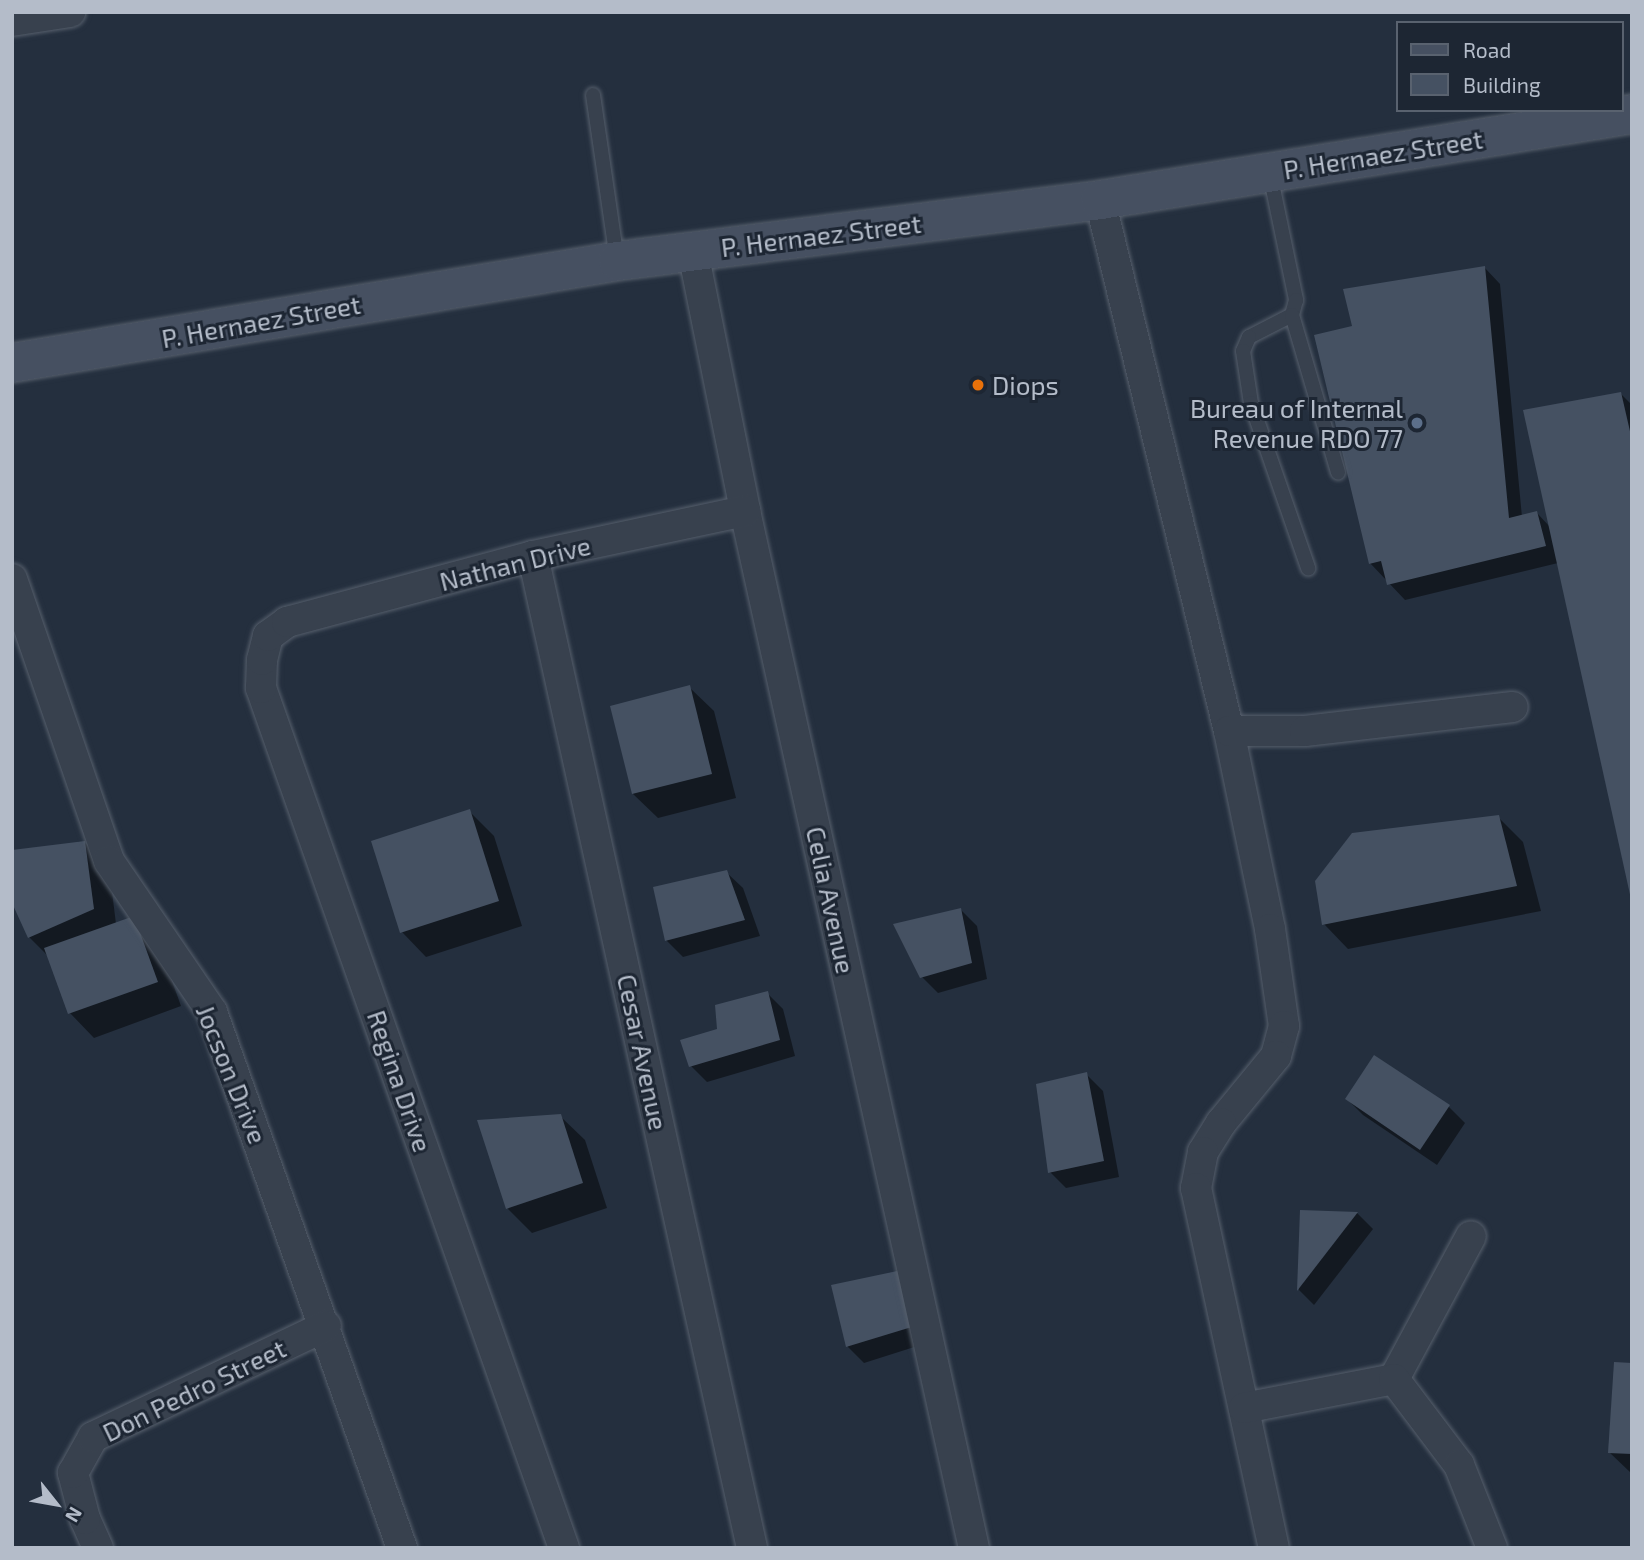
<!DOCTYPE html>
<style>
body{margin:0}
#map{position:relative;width:1644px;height:1560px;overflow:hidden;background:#242f3e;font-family:"Exo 2",sans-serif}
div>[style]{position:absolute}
.shadow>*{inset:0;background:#0007}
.building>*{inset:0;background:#455162}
.roads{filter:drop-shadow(0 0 2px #565f6c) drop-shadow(0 0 2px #565f6c)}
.service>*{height:14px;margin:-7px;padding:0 7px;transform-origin:7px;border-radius:7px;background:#38414e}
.minor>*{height:30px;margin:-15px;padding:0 15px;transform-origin:15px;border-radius:15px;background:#38414e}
.secondary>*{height:38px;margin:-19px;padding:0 19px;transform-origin:19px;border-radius:19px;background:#465061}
.dots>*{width:19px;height:19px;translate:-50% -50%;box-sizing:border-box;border:4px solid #1d2633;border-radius:50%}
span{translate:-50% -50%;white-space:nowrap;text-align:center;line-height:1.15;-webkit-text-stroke:6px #1d2633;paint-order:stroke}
.street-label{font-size:26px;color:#b4bcc9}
.poi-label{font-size:26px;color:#b4bcc9}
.left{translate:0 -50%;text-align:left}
.right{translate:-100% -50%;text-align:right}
.frame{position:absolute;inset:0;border:14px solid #b4bcc9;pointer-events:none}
.legend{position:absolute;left:1396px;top:21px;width:228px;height:91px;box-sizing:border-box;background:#1d2633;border:2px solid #59626f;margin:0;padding:9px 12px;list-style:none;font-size:21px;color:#b4bcc9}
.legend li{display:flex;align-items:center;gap:14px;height:35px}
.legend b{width:35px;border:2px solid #59626f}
.north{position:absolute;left:21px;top:1469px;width:70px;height:70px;-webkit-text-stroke:5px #1d2633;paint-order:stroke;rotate:121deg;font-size:19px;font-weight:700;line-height:28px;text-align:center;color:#b4bcc9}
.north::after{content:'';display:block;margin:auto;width:24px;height:32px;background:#b4bcc9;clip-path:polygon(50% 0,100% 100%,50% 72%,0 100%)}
</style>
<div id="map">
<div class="shadow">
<div style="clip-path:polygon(1484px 267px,1500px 284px,1522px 517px,1537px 513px,1550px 527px,1620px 393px,1632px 405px,1632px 896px,1558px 563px,1405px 600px,1370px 563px,1354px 327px)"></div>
<div style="clip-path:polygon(689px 687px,714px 711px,736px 798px,658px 818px,633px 794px)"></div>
<div style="clip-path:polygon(469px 811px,494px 836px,522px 926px,426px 957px,402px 932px)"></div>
<div style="clip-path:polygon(1498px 817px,1523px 842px,1541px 911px,1348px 949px,1324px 924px)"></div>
<div style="clip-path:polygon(84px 842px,109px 867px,116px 924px,134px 918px,158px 942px,181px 1006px,94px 1038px,70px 1013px,50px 958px,29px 937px)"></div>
<div style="clip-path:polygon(726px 872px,743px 888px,760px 936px,683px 957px,666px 940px)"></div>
<div style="clip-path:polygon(960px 909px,977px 926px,987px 979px,938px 993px,921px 976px)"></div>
<div style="clip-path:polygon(767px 993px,783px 1009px,795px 1056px,707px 1082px,691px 1066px,719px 1030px)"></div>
<div style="clip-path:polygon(1086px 1074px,1103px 1091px,1119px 1177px,1066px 1188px,1050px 1172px)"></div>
<div style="clip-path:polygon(1347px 1099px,1449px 1107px,1465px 1123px,1437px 1165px,1363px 1115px)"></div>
<div style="clip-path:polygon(560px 1116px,585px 1140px,607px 1208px,532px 1233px,507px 1208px)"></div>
<div style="clip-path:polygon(1301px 1211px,1357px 1213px,1373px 1229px,1314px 1305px,1299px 1290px)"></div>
<div style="clip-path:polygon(901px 1272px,930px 1342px,864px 1363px,848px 1347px,833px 1286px)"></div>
<div style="clip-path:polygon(1632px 1365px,1632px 1474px,1609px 1452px)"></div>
</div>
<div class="building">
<div style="clip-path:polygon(1485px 266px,1509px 518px,1537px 511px,1546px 546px,1387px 585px,1381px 561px,1369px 564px,1314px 335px,1352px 326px,1343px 289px)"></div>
<div style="clip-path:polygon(1621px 392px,1632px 440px,1631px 899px,1523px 410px)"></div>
<div style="clip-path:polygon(690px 685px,712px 774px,632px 794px,610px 706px)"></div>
<div style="clip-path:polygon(470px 809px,499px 901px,400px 933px,371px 841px)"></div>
<div style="clip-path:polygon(1499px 815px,1517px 886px,1322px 925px,1315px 881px,1352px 833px)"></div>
<div style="clip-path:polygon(85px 841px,94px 909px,28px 938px,12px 903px,12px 850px)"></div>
<div style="clip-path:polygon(727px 870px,745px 920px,665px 941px,653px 887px)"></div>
<div style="clip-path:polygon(961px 908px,972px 963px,920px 978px,893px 924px)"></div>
<div style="clip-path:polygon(134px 916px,158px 982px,68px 1014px,44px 948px)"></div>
<div style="clip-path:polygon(768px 991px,780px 1040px,689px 1067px,680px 1040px,717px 1029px,715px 1005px)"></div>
<div style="clip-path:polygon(1374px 1055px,1450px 1105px,1420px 1150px,1345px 1099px)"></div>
<div style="clip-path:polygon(1087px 1072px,1104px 1161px,1048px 1173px,1036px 1084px)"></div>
<div style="clip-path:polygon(561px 1114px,583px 1183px,506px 1209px,477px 1120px)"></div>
<div style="clip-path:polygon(1300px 1210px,1358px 1212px,1297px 1291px)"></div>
<div style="clip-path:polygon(902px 1270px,915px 1326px,846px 1347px,831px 1285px)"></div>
<div style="clip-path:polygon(1614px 1362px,1632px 1363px,1632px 1454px,1608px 1453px)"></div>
</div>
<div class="roads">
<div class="service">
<div style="left:593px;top:95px;width:167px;rotate:81.7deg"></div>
<div style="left:1270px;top:174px;width:129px;rotate:78.3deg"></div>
<div style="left:1296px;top:300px;width:16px;rotate:105deg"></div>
<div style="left:1292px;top:315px;width:48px;rotate:152.9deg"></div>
<div style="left:1249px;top:337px;width:15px;rotate:113deg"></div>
<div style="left:1243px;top:351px;width:53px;rotate:81.3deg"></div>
<div style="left:1251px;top:403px;width:175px;rotate:70.9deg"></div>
<div style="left:1292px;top:315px;width:164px;rotate:73.7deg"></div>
</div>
<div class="minor">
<div style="left:12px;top:21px;width:59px;rotate:-8.8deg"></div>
<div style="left:1100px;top:200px;width:546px;rotate:76.35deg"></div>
<div style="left:1229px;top:731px;width:202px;rotate:78.3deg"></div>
<div style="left:1270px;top:929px;width:98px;rotate:81.8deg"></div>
<div style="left:1284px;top:1026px;width:31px;rotate:105deg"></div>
<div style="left:1276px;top:1056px;width:87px;rotate:129.4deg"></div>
<div style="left:1221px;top:1123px;width:34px;rotate:122deg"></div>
<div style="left:1203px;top:1152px;width:37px;rotate:101deg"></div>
<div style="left:1196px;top:1188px;width:368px;rotate:77.8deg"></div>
<div style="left:693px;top:252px;width:264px;rotate:78.6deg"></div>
<div style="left:745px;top:511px;width:1062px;rotate:77.55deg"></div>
<div style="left:533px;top:556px;width:1016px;rotate:77.55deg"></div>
<div style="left:12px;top:579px;width:298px;rotate:71deg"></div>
<div style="left:109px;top:861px;width:183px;rotate:55.7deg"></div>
<div style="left:212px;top:1012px;width:569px;rotate:70.48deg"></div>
<div style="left:1229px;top:731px;width:76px"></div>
<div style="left:1305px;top:731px;width:209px;rotate:-6.6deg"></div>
<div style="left:1394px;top:1379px;width:162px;rotate:-61.7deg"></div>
<div style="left:1244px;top:1408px;width:153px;rotate:-10.9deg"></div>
<div style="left:1394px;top:1379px;width:108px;rotate:52.9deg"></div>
<div style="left:1459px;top:1465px;width:89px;rotate:68.3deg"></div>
<div style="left:98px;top:1548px;width:32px;rotate:-114deg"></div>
<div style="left:85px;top:1519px;width:48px;rotate:-104.6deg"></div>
<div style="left:73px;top:1473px;width:41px;rotate:-60.9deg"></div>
<div style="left:93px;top:1437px;width:258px;rotate:-25.5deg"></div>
<div style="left:564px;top:1548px;width:912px;rotate:-109.41deg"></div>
<div style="left:261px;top:688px;width:28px;rotate:-88deg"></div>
<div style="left:262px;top:660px;width:25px;rotate:-76deg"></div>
<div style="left:268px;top:636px;width:24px;rotate:-36deg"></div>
<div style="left:287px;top:622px;width:255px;rotate:-15deg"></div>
<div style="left:533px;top:556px;width:217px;rotate:-12deg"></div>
</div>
<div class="secondary">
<div style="left:12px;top:363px;width:615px;rotate:-9.55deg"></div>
<div style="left:618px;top:261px;width:486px;rotate:-7.2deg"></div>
<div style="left:1100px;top:200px;width:539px;rotate:-9.18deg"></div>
</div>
</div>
<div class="dots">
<div style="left:978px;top:385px;background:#e8710a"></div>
<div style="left:1417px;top:423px;background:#5c6f8a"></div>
</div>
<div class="street-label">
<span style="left:1383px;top:154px;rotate:-9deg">P. Hernaez Street</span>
<span style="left:821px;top:235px;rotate:-7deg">P. Hernaez Street</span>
<span style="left:261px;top:321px;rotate:-10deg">P. Hernaez Street</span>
<span style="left:515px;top:563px;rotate:-14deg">Nathan Drive</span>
<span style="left:831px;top:900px;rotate:78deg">Celia Avenue</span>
<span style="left:643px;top:1052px;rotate:78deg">Cesar Avenue</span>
<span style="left:232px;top:1074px;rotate:68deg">Jocson Drive</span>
<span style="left:400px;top:1081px;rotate:71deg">Regina Drive</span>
<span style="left:194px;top:1390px;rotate:-26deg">Don Pedro Street</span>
</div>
<div class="poi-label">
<span class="left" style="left:992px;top:385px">Diops</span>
<span class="right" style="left:1403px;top:423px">Bureau of Internal<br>Revenue RDO 77</span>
</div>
<div class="frame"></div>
<ul class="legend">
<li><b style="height:9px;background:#465061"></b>Road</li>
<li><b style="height:19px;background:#455162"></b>Building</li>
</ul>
<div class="north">N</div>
</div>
